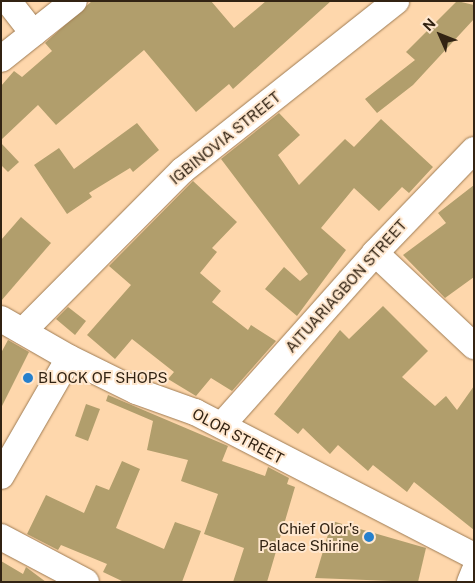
<!DOCTYPE html>
<style>
body{margin:0}
#map{position:relative;width:475px;height:583px;overflow:hidden;background:#fed7ac;font-family:"Public Sans",sans-serif}
div>[style]{position:absolute}
.building>*{inset:0;background:#b19e6c}
.roads{filter:drop-shadow(0 0 1px #9e7b53) drop-shadow(0 0 1px #9e7b53)}
.minor>*{height:26px;margin:-13px;padding:0 13px;transform-origin:13px;border-radius:13px;background:#fff}
.dots>*{width:14px;height:14px;translate:-50% -50%;box-sizing:border-box;border:2px solid #ffe7ce;border-radius:50%}
span{translate:-50% -50%;white-space:nowrap;text-align:center;line-height:1.15;-webkit-text-stroke:4px #ffe7ce;paint-order:stroke}
.street-label{font-size:15px;color:#322313}
.poi-label{font-size:15px;color:#322313}
.left{translate:0 -50%;text-align:left}
.right{translate:-100% -50%;text-align:right}
.frame{position:absolute;inset:0;border:2px solid #322313;pointer-events:none}
.north{position:absolute;left:415px;top:10px;width:50px;height:50px;-webkit-text-stroke:4px #ffe7ce;paint-order:stroke;rotate:314deg;font-size:14px;font-weight:700;line-height:20px;text-align:center;color:#322313}
.north::after{content:'';display:block;margin:auto;width:18px;height:22px;background:#322313;clip-path:polygon(50% 0,100% 100%,50% 72%,0 100%)}
</style>
<div id="map">
<div class="building">
<div style="clip-path:polygon(92px 1px,211px 1px,234px 28px,266px 1px,331px 1px,233px 89px,229px 84px,196px 112px,144px 50px,56px 125px,38px 105px,1px 140px,1px 86px,14px 71px,22px 77px,52px 51px,45px 43px)"></div>
<div style="clip-path:polygon(457px 1px,474px 5px,474px 19px,413px 85px,377px 113px,365px 99px,415px 60px,406px 52px)"></div>
<div style="clip-path:polygon(279px 113px,300px 135px,278px 155px,299px 185px,345px 139px,354px 147px,381px 119px,433px 167px,409px 193px,402px 187px,379px 211px,354px 188px,321px 228px,346px 250px,297px 316px,265px 289px,284px 267px,300px 281px,308px 274px,221px 159px)"></div>
<div style="clip-path:polygon(137px 123px,159px 150px,133px 172px,130px 168px,89px 193px,92px 197px,67px 214px,34px 165px,59px 148px,74px 169px)"></div>
<div style="clip-path:polygon(1px 143px,19px 162px,8px 172px,1px 165px)"></div>
<div style="clip-path:polygon(193px 181px,237px 222px,212px 248px,217px 252px,200px 273px,221px 291px,212px 302px,248px 330px,251px 325px,276px 341px,232px 391px,211px 378px,196px 396px,168px 379px,174px 372px,132px 339px,115px 359px,87px 335px,131px 285px,109px 266px)"></div>
<div style="clip-path:polygon(474px 185px,474px 277px,445px 298px,403px 255px,446px 223px,438px 213px)"></div>
<div style="clip-path:polygon(21px 217px,51px 243px,1px 301px,1px 240px)"></div>
<div style="clip-path:polygon(383px 306px,428px 351px,402px 377px,435px 406px,446px 396px,457px 410px,474px 386px,474px 530px,414px 482px,407px 492px,373px 465px,368px 471px,338px 445px,330px 454px,303px 428px,298px 434px,274px 414px,340px 330px,349px 339px)"></div>
<div style="clip-path:polygon(68px 307px,86px 321px,75px 335px,56px 319px)"></div>
<div style="clip-path:polygon(8px 340px,29px 352px,1px 408px,1px 353px)"></div>
<div style="clip-path:polygon(108px 395px,228px 446px,222px 461px,265px 476px,268px 467px,289px 478px,287px 484px,295px 487px,267px 582px,233px 582px,244px 548px,204px 534px,218px 494px,181px 481px,188px 460px,147px 450px,153px 421px,106px 401px)"></div>
<div style="clip-path:polygon(86px 404px,100px 409px,88px 441px,75px 436px)"></div>
<div style="clip-path:polygon(122px 461px,140px 469px,116px 528px,164px 549px,175px 522px,201px 531px,182px 582px,124px 582px,103px 572px,107px 564px,61px 545px,58px 550px,27px 534px,46px 495px,84px 513px,96px 485px,109px 490px)"></div>
<div style="clip-path:polygon(332px 521px,426px 548px,418px 582px,315px 578px)"></div>
<div style="clip-path:polygon(1px 561px,23px 574px,26px 567px,46px 582px,1px 582px)"></div>
</div>
<div class="roads">
<div class="minor">
<div style="left:8px;top:1px;width:41px;rotate:52deg"></div>
<div style="left:1px;top:59px;width:93px;rotate:-38.5deg"></div>
<div style="left:375px;top:253px;width:136px;rotate:43.2deg"></div>
<div style="left:1px;top:319px;width:78px;rotate:29.8deg"></div>
<div style="left:69px;top:358px;width:75px;rotate:26.2deg"></div>
<div style="left:136px;top:391px;width:63px;rotate:19.6deg"></div>
<div style="left:195px;top:412px;width:314px;rotate:27.3deg"></div>
<div style="left:23px;top:331px;width:227px;rotate:-45.2deg"></div>
<div style="left:183px;top:170px;width:272px;rotate:-38.4deg"></div>
<div style="left:222px;top:425px;width:230px;rotate:-48.3deg"></div>
<div style="left:375px;top:253px;width:143px;rotate:-46.1deg"></div>
<div style="left:1px;top:476px;width:136px;rotate:-60deg"></div>
<div style="left:1px;top:537px;width:96px;rotate:27.9deg"></div>
<div style="left:470px;top:582px;width:11px;rotate:-68deg"></div>
</div>
</div>
<div class="dots">
<div style="left:28px;top:378px;background:#2680cd"></div>
<div style="left:369px;top:537px;background:#2680cd"></div>
</div>
<div class="street-label">
<span style="left:225px;top:138px;rotate:-39deg">IGBINOVIA STREET</span>
<span style="left:346px;top:286px;rotate:-48deg">AITUARIAGBON STREET</span>
<span style="left:238px;top:436px;rotate:28deg">OLOR STREET</span>
</div>
<div class="poi-label">
<span class="left" style="left:38px;top:378px">BLOCK OF SHOPS</span>
<span class="right" style="left:359px;top:537px">Chief Olor's<br>Palace Shirine</span>
</div>
<div class="frame"></div>
<div class="north">N</div>
</div>
